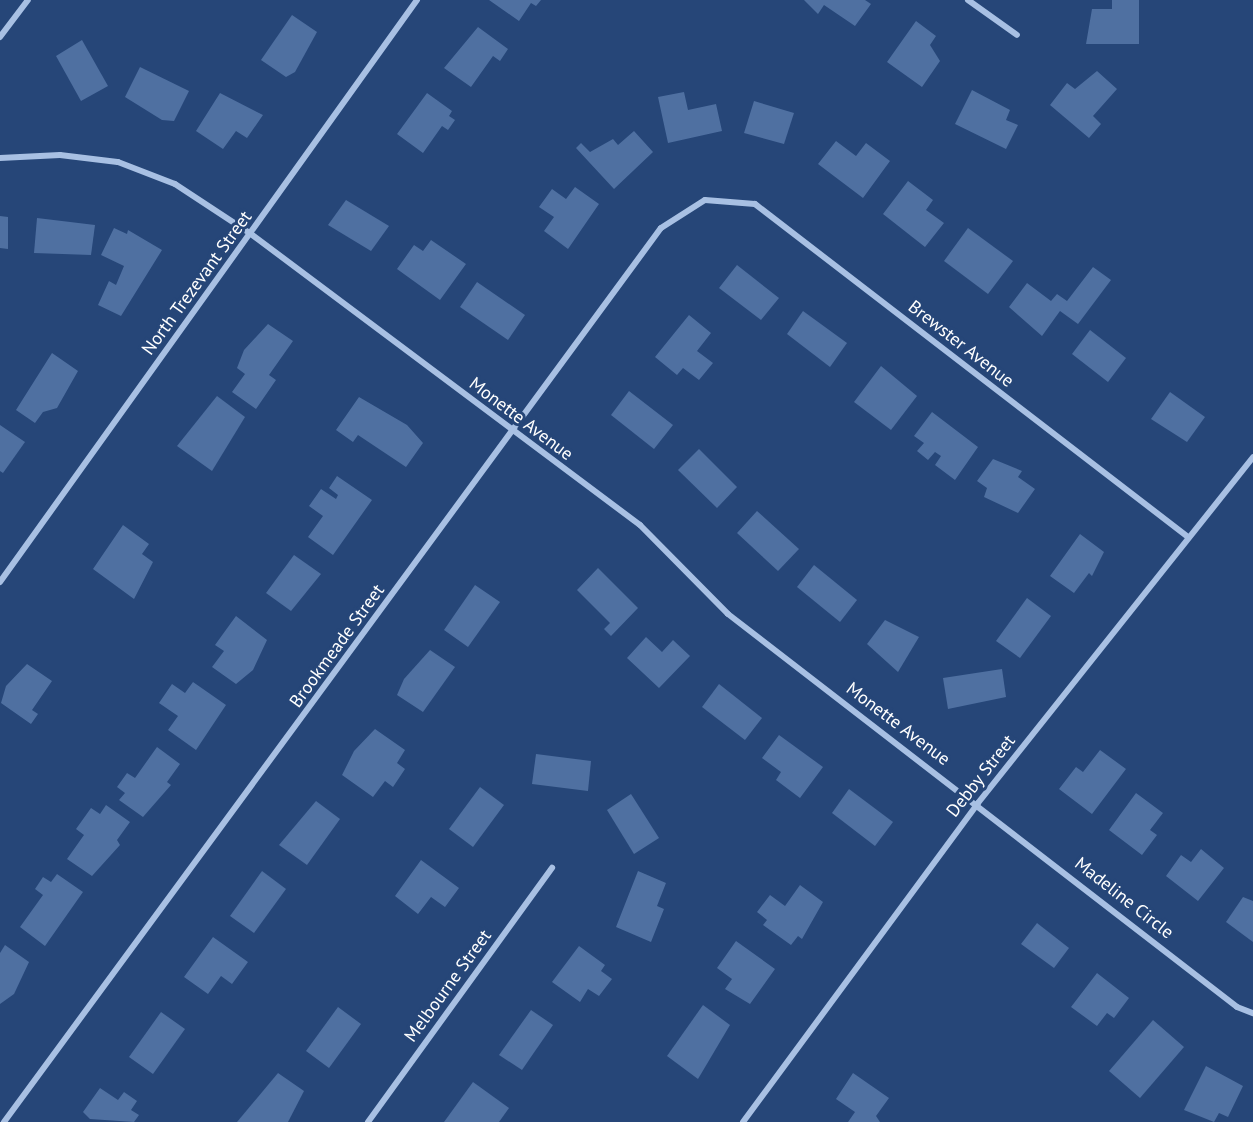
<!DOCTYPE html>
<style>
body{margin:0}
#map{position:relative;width:1253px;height:1122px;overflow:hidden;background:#264678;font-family:"PT Sans",sans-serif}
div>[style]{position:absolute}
.building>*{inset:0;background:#4f70a1}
.street>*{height:6px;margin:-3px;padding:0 3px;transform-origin:3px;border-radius:3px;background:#a8c0e3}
span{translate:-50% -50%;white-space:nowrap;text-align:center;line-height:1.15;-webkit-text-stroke:6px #264678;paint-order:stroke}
.street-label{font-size:18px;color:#fff}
</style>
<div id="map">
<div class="building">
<div style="clip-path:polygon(489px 0,541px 0,536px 6px,531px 3px,519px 21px)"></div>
<div style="clip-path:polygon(804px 0,865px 0,871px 4px,855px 26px,824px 5px,818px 14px)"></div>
<div style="clip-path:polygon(1112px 0,1139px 0,1139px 44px,1086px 44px,1092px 9px,1112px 9px)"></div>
<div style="clip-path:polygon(292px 15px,317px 32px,295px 72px,286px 77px,261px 60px)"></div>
<div style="clip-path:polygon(916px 21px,936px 36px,930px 45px,940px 61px,922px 87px,887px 62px)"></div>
<div style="clip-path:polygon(478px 27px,508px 49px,500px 61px,493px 56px,471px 87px,444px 68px)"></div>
<div style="clip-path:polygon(82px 40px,108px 86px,81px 101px,56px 56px)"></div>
<div style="clip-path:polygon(140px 67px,189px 91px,174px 121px,162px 120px,125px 97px)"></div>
<div style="clip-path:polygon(1097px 71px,1117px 89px,1093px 116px,1101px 124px,1089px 138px,1050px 105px,1067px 83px,1075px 89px)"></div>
<div style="clip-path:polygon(972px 90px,1010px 110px,1006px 120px,1018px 125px,1006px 149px,955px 124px)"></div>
<div style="clip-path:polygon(684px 92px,688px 110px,716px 104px,722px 131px,668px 143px,658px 97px)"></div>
<div style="clip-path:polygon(220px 93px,263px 115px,247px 138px,236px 131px,223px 149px,196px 131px)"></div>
<div style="clip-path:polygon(427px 93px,452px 111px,449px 116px,455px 120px,448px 130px,442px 126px,423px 153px,397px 134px)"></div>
<div style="clip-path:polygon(754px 101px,794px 113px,784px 144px,744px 133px)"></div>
<div style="clip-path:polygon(634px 131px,653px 152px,614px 189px,576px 148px,581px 143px,590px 152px,613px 139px,618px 145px)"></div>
<div style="clip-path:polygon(836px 141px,856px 156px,866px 143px,890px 161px,863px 198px,818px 164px)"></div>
<div style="clip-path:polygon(908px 181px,933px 200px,926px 210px,944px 223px,925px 247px,883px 214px)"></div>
<div style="clip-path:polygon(575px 187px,599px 204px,568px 249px,544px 231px,554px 217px,539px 207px,552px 189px,566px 199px)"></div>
<div style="clip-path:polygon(346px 200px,389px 226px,371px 251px,328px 225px)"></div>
<div style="clip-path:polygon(0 216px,8px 217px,8px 249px,0 248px)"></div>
<div style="clip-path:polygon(37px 218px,95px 225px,91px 255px,34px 253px)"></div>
<div style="clip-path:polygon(114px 228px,127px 234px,128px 230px,162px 250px,121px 316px,98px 305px,109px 281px,116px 285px,124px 266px,101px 255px)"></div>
<div style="clip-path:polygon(968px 228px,1013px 261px,988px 294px,944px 261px)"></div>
<div style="clip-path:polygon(431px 240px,466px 264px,440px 300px,397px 269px,414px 245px,423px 251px)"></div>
<div style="clip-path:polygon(737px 265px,779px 298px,761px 320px,719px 288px)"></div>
<div style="clip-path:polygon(1093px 267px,1111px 280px,1078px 324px,1060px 311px,1042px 336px,1009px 307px,1027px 283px,1051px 301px,1057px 294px,1067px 301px)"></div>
<div style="clip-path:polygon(477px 282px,525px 315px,508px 340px,460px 307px)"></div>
<div style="clip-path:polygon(803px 311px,847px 343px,830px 367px,787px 334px)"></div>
<div style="clip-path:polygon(689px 315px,711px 333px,697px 351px,713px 363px,699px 380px,683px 368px,677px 375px,655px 357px)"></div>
<div style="clip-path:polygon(268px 324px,293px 341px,269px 375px,276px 380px,256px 409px,232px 392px,245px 374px,237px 368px,244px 350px)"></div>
<div style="clip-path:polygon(1090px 330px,1126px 358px,1108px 382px,1072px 354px)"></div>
<div style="clip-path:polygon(52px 353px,78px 371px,57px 408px,43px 412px,35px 423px,16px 410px)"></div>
<div style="clip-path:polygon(881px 366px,917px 396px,891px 430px,854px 402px)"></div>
<div style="clip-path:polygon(629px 391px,673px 425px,654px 449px,611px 415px)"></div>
<div style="clip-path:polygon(1170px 392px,1205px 417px,1187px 442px,1151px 419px)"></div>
<div style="clip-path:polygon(217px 396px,245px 417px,212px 471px,177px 446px)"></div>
<div style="clip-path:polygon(359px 397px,407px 425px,423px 443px,406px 467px,358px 435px,353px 442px,336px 430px)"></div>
<div style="clip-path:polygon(932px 412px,978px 447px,955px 480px,935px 465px,941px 456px,935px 452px,928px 460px,917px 451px,924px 443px,914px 436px)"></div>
<div style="clip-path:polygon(0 425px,25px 442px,3px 473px,0 471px)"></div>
<div style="clip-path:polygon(699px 449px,737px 487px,717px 508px,678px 470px)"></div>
<div style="clip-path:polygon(993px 459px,1022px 471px,1018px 477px,1035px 489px,1018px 513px,984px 497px,987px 488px,977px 481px)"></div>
<div style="clip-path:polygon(337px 476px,372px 500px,333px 555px,308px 537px,323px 516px,309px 506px,321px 489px,336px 499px,338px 495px,329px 488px)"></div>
<div style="clip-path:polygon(757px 511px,799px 549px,778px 571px,737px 533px)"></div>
<div style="clip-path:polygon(123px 525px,149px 544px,142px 554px,153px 562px,134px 599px,93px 569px)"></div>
<div style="clip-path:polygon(1080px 534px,1104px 552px,1092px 576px,1089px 573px,1074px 593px,1050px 576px)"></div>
<div style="clip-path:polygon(294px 555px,321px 574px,291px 611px,266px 593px)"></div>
<div style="clip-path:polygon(814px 565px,857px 600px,840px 622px,797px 587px)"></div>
<div style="clip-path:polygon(598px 568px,638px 608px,611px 636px,604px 629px,610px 623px,577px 590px)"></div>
<div style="clip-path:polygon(475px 585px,500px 602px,468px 647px,444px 630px)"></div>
<div style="clip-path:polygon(1027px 598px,1051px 616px,1020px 658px,996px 641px)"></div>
<div style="clip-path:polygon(236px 616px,267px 640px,253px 670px,236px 684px,212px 667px,224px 651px,215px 645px)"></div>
<div style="clip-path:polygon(885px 620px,919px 637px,898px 672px,867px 644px)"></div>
<div style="clip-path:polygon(646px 637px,662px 652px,673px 640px,690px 656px,659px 688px,627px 658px)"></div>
<div style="clip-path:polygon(430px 650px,455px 667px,423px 712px,397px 695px,404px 679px)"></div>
<div style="clip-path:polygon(27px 664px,52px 681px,32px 710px,38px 714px,31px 724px,1px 703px,6px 686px)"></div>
<div style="clip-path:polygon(1002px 669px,1006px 697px,948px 709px,943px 678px)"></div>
<div style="clip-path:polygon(193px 682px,226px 705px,196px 750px,168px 730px,178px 716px,159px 703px,172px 684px,185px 693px)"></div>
<div style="clip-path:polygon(719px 684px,762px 718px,745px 740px,702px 707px)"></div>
<div style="clip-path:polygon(375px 729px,405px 750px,397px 763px,405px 769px,393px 787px,385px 781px,373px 797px,342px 775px,354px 751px)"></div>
<div style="clip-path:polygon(779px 735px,823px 767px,800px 798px,776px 780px,781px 772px,762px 758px)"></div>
<div style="clip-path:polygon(157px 747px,180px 764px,167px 782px,171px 785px,143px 817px,119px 800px,125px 793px,117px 787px,127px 773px,135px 778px)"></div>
<div style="clip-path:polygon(1100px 750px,1126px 769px,1092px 814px,1059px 789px,1076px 767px,1083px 772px)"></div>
<div style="clip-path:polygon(536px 754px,591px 761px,588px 791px,532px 784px)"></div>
<div style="clip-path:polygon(480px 787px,504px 805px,473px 847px,449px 829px)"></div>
<div style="clip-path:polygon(849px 789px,893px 822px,875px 846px,832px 813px)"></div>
<div style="clip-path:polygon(1136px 793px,1163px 813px,1150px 830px,1157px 835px,1142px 855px,1109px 830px)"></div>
<div style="clip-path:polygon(631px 794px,659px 838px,634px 854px,607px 810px)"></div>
<div style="clip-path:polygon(316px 801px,340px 819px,307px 865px,279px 845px)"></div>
<div style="clip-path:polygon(106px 805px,130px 822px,117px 840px,120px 845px,92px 876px,67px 859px,84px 835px,76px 829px,91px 808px,100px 814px)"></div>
<div style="clip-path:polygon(1201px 849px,1224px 868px,1198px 901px,1166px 876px,1181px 855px,1191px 862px)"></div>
<div style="clip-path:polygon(421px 860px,459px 888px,445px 907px,431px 897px,418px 914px,395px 896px)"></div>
<div style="clip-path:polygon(262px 871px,286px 889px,254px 933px,230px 916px)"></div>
<div style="clip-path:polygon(638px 871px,666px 883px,657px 906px,664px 909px,651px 942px,616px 927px)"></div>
<div style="clip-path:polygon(57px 874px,83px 892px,45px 946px,20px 927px,43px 895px,35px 889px,43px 877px,51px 882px)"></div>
<div style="clip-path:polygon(800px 885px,823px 902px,802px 939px,798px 936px,791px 945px,763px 925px,767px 920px,757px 912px,770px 895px,785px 906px)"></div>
<div style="clip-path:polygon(1243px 897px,1253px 901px,1253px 942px,1226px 922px)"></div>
<div style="clip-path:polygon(1037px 923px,1069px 948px,1054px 968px,1021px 944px)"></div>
<div style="clip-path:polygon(213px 937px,248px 962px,232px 984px,221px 976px,208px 994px,184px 977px)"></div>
<div style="clip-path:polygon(736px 941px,775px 969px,750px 1004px,725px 989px,732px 979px,717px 968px)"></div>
<div style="clip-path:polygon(5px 945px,29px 962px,14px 994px,0 1004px,0 953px)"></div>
<div style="clip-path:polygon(579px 946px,605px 965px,601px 971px,612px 979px,599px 996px,588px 989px,580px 1002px,552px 982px)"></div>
<div style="clip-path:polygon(1097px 973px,1129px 998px,1114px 1018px,1107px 1013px,1097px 1026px,1071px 1007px)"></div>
<div style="clip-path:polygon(703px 1005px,730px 1025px,698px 1079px,667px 1056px)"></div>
<div style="clip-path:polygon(338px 1007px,361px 1024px,329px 1068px,306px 1051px)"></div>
<div style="clip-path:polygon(531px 1010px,553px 1025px,522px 1070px,499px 1055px)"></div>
<div style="clip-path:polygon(161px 1012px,185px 1029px,153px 1074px,129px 1057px)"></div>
<div style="clip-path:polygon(1153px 1020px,1184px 1047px,1140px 1098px,1109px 1071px)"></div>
<div style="clip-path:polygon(1206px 1066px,1243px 1086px,1228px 1117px,1219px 1113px,1214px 1122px,1184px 1110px)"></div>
<div style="clip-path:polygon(278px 1073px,304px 1091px,288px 1122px,237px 1122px)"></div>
<div style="clip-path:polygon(853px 1073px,889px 1098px,876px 1116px,880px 1122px,848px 1122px,855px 1112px,836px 1099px)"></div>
<div style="clip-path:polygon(473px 1082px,509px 1108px,499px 1122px,444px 1122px)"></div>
<div style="clip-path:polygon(100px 1088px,118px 1100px,124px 1092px,137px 1101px,131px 1110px,139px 1115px,134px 1122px,90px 1119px,83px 1112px)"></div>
</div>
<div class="street">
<div style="left:968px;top:0;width:60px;rotate:35.5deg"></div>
<div style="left:0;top:37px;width:46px;rotate:-52.9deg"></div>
<div style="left:0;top:158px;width:60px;rotate:-2.9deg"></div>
<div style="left:60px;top:155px;width:58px;rotate:6.9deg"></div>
<div style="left:118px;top:162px;width:61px;rotate:21.1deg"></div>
<div style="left:175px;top:184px;width:91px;rotate:33.3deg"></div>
<div style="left:251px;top:234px;width:486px;rotate:36.8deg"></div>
<div style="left:640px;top:525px;width:125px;rotate:45.3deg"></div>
<div style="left:728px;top:614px;width:643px;rotate:37.67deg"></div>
<div style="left:1237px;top:1007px;width:17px;rotate:21deg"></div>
<div style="left:0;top:582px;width:716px;rotate:-54.38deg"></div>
<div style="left:4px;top:1122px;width:1109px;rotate:-53.69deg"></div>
<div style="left:661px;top:228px;width:52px;rotate:-32.5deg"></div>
<div style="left:705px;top:200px;width:50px;rotate:4.6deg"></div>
<div style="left:755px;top:204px;width:546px;rotate:37.56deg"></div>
<div style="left:368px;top:1122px;width:314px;rotate:-54.1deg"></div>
<div style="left:743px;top:1122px;width:396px;rotate:-53.6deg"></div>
<div style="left:978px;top:803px;width:442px;rotate:-51.5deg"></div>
</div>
<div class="street-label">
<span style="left:197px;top:283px;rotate:-54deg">North Trezevant Street</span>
<span style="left:961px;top:344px;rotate:38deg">Brewster Avenue</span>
<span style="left:521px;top:419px;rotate:37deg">Monette Avenue</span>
<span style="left:337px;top:646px;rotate:-54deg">Brookmeade Street</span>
<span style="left:898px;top:724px;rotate:37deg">Monette Avenue</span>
<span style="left:981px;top:776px;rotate:-52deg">Debby Street</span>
<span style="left:1124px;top:898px;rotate:38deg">Madeline Circle</span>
<span style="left:448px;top:986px;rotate:-54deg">Melbourne Street</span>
</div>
</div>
